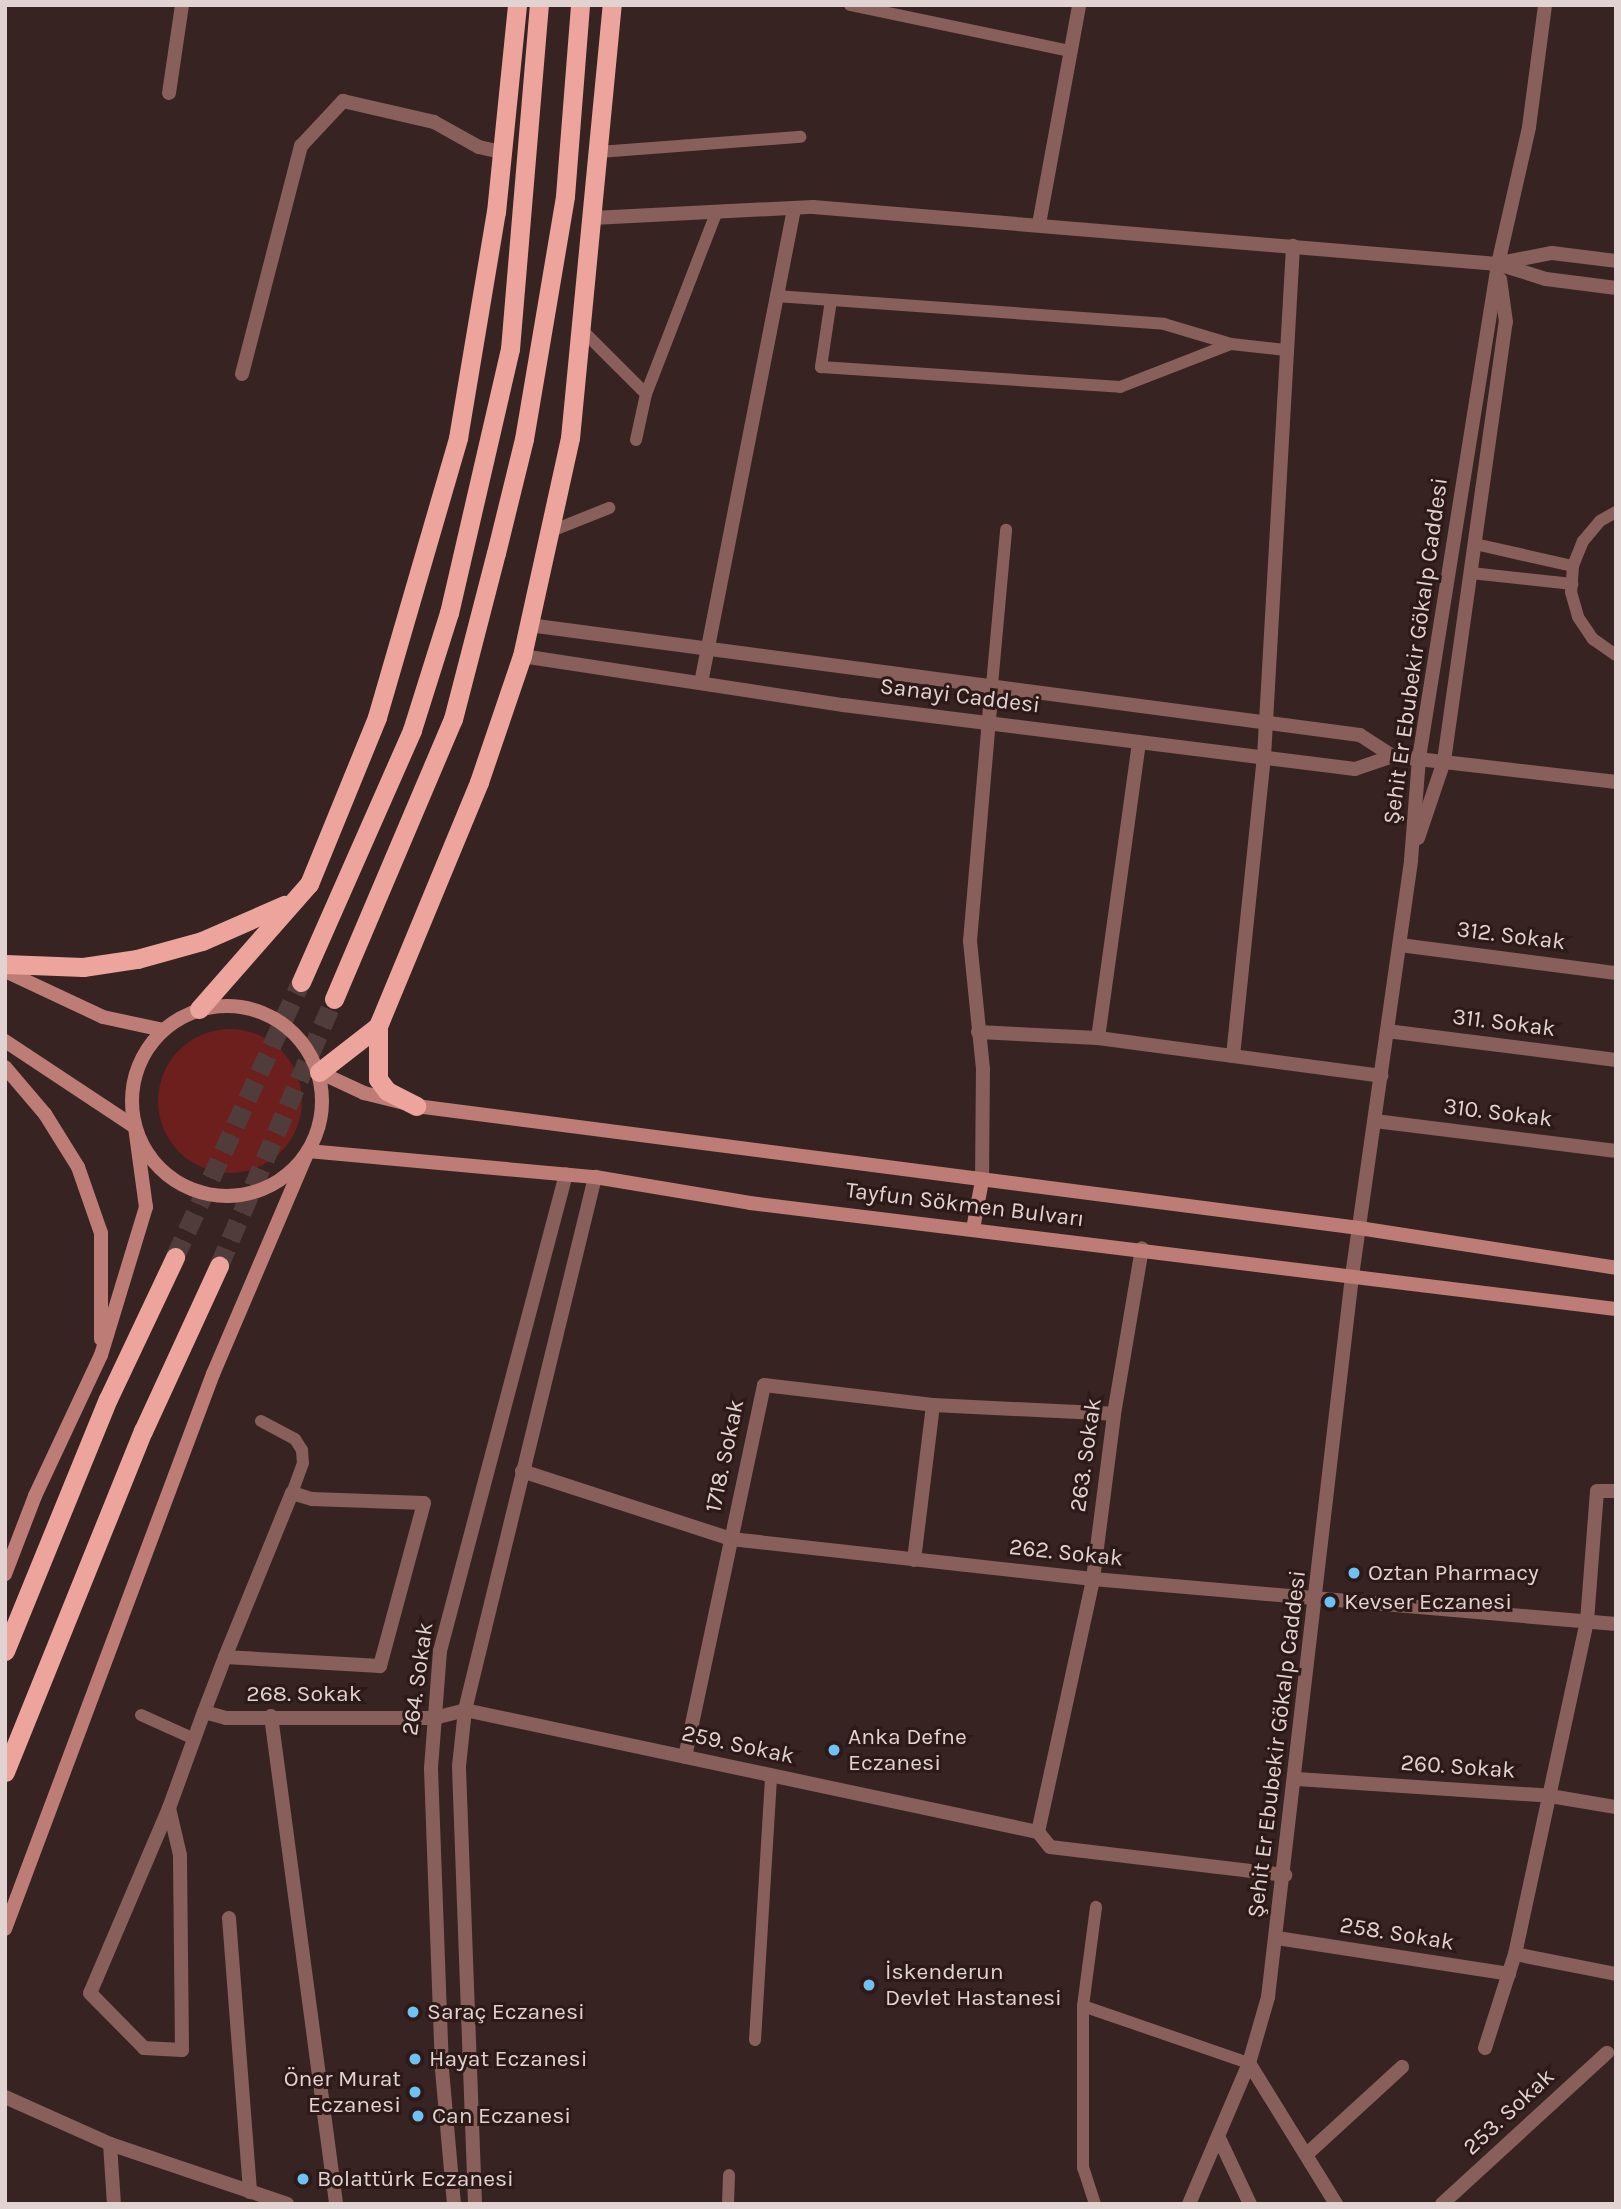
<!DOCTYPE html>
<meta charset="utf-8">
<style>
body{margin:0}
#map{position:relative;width:1621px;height:2209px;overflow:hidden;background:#372321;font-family:Karla,sans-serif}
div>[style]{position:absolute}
.green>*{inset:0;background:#6c1f1c}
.round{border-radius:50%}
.trunk-tunnel>*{height:19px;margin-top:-9.5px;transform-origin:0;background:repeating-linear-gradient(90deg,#503d3b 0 19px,transparent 0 29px)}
.service>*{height:12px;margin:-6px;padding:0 6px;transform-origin:6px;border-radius:6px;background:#885f5a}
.minor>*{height:14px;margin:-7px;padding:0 7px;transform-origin:7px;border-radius:7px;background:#885f5a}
.tertiary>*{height:14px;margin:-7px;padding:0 7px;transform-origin:7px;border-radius:7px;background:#885f5a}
.secondary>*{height:14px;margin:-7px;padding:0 7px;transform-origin:7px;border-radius:7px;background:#bd7c75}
.secondary>.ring{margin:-7px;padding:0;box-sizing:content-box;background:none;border:14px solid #bd7c75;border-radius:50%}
.trunk>*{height:19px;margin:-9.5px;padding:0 9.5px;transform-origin:9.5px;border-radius:9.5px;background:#eca49c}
.dots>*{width:19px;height:19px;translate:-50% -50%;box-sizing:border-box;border:4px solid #2d1917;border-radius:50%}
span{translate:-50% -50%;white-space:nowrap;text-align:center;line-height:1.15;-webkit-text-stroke:6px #2d1917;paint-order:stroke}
.street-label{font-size:23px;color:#e1d3d1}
.poi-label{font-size:23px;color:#e1d3d1}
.left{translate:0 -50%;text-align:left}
.right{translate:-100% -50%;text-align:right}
.frame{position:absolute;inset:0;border:7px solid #e1d3d1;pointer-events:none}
</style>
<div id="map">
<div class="green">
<div class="round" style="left:158px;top:1029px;width:144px;height:144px"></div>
</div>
<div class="trunk-tunnel">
<div style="left:175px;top:1257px;width:302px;rotate:-65.4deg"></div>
<div style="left:219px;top:1266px;width:291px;rotate:-66.7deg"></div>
</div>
<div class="service">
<div style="left:850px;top:5px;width:225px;rotate:11.8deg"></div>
<div style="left:599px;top:152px;width:202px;rotate:-4.3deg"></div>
<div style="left:776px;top:296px;width:389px;rotate:4.1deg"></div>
<div style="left:1164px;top:324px;width:70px;rotate:16.6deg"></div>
<div style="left:1231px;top:344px;width:55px;rotate:6.2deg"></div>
<div style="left:831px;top:300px;width:68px;rotate:98.5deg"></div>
<div style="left:821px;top:367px;width:300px;rotate:3.8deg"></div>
<div style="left:1120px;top:387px;width:119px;rotate:-21.2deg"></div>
<div style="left:581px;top:329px;width:92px;rotate:45deg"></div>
<div style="left:646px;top:394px;width:47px;rotate:102.3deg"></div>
<div style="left:646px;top:394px;width:196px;rotate:-68.8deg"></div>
<div style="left:1616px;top:512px;width:18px;rotate:151deg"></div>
<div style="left:1600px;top:521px;width:26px;rotate:130deg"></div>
<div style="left:1583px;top:541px;width:27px;rotate:112deg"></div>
<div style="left:1573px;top:566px;width:26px;rotate:94deg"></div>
<div style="left:1571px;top:592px;width:26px;rotate:74deg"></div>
<div style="left:1578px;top:617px;width:27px;rotate:56deg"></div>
<div style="left:1593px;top:639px;width:28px;rotate:35deg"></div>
<div style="left:549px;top:532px;width:65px;rotate:-21.8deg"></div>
<div style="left:1475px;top:544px;width:100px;rotate:12.7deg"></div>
<div style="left:1471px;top:573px;width:102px;rotate:6.2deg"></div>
<div style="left:992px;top:685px;width:156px;rotate:-84.8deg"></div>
<div style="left:261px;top:1421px;width:38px;rotate:28deg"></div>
<div style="left:295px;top:1439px;width:13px;rotate:58deg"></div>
<div style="left:302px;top:1450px;width:13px;rotate:86deg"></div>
<div style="left:303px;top:1463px;width:32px;rotate:110deg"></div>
<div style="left:141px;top:1715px;width:56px;rotate:24.3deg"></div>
<div style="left:1083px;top:2006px;width:100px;rotate:-82.5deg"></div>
<div style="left:755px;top:2040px;width:265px;rotate:-86.5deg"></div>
<div style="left:728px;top:2204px;width:29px;rotate:-88deg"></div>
<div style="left:1095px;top:2204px;width:38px;rotate:-108deg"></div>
<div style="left:1083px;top:2168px;width:162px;rotate:-90deg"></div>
<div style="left:1083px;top:2006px;width:176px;rotate:19deg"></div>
</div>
<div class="minor">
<div style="left:169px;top:93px;width:89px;rotate:-81.6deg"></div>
<div style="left:593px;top:218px;width:220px;rotate:-2.9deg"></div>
<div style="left:813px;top:207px;width:687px;rotate:4.76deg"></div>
<div style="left:1039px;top:224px;width:223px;rotate:-79.6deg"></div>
<div style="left:242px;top:374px;width:236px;rotate:-75.5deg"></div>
<div style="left:301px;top:146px;width:62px;rotate:-47deg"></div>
<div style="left:343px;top:101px;width:93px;rotate:13deg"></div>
<div style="left:434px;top:122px;width:51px;rotate:29.1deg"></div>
<div style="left:479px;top:147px;width:23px;rotate:13deg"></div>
<div style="left:529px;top:625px;width:838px;rotate:7.54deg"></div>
<div style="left:1360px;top:735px;width:38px;rotate:33deg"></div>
<div style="left:522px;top:656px;width:325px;rotate:8.7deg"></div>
<div style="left:843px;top:705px;width:516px;rotate:7.13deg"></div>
<div style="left:1355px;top:769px;width:39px;rotate:-19deg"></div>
<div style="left:1392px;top:756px;width:226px;rotate:6.6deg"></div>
<div style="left:701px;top:683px;width:484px;rotate:-78.9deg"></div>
<div style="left:1418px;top:838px;width:81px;rotate:-71.3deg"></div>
<div style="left:1444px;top:761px;width:443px;rotate:-82deg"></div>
<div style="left:1506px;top:322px;width:43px;rotate:-97.9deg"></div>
<div style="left:1400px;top:945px;width:218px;rotate:7.4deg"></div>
<div style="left:1387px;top:1031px;width:231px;rotate:7.2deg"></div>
<div style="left:978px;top:1032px;width:120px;rotate:2.9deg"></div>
<div style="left:1098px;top:1038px;width:286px;rotate:7.6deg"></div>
<div style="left:1098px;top:1038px;width:299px;rotate:-82.1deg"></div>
<div style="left:1233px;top:1056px;width:301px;rotate:-84.1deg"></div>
<div style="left:1264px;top:757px;width:512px;rotate:-86.75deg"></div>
<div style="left:1375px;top:1121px;width:243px;rotate:7.1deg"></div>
<div style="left:982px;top:1181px;width:112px;rotate:-89.5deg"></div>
<div style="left:983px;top:1069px;width:129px;rotate:-95.8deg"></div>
<div style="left:970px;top:941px;width:257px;rotate:-85.1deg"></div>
<div style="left:522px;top:1471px;width:220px;rotate:18deg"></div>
<div style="left:731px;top:1539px;width:364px;rotate:6.3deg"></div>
<div style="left:1093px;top:1579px;width:525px;rotate:4.92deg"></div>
<div style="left:914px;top:1560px;width:156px;rotate:-83deg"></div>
<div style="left:465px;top:1710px;width:586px;rotate:12.02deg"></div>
<div style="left:1038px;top:1832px;width:19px;rotate:51deg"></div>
<div style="left:1050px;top:1847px;width:237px;rotate:6.8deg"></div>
<div style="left:204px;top:1712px;width:59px;rotate:-69.1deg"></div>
<div style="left:225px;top:1657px;width:177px;rotate:-67.8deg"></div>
<div style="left:292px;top:1493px;width:21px;rotate:17deg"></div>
<div style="left:312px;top:1499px;width:112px;rotate:2deg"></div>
<div style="left:424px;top:1503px;width:169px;rotate:105.1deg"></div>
<div style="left:380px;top:1666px;width:155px;rotate:-176.7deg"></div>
<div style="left:271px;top:1716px;width:492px;rotate:82.4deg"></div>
<div style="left:685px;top:1757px;width:380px;rotate:-78deg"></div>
<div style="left:764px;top:1385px;width:170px;rotate:6.7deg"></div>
<div style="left:933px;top:1405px;width:181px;rotate:2.8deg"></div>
<div style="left:1297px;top:1779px;width:254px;rotate:3.8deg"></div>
<div style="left:1550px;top:1796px;width:67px;rotate:9.5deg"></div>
<div style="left:169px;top:1808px;width:201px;rotate:113.1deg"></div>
<div style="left:90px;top:1993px;width:77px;rotate:45.5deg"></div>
<div style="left:144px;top:2048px;width:38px;rotate:3deg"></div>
<div style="left:182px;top:2050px;width:195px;rotate:-90.6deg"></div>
<div style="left:180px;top:1855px;width:48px;rotate:-103.2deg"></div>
<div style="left:169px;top:1808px;width:102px;rotate:-70deg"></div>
<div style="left:204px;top:1712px;width:23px;rotate:15deg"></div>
<div style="left:226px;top:1718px;width:208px"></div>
<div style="left:1038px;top:1832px;width:259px;rotate:-77.7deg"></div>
<div style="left:1093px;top:1579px;width:166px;rotate:-82.7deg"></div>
<div style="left:1114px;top:1414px;width:168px;rotate:-80.4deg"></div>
<div style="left:229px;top:1918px;width:275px;rotate:85.6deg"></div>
<div style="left:1277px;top:1938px;width:235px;rotate:8.8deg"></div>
<div style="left:1515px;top:1954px;width:103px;rotate:11.2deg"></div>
<div style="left:1485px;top:2048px;width:99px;rotate:-72.3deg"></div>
<div style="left:1515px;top:1954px;width:341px;rotate:-77.8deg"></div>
<div style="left:1587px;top:1621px;width:130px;rotate:-85.6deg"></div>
<div style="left:1597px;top:1491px;width:19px"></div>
<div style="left:1249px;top:2063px;width:166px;rotate:58.3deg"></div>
<div style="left:5px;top:2097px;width:115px;rotate:24.1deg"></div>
<div style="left:110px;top:2144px;width:187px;rotate:18.7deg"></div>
<div style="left:1218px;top:2136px;width:75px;rotate:64.8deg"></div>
<div style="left:110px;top:2144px;width:60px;rotate:86.2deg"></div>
<div style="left:1307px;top:2154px;width:129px;rotate:-42.5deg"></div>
<div style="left:1189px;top:2204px;width:153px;rotate:-66.9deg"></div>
<div style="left:1249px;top:2063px;width:69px;rotate:-73.9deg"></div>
<div style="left:1268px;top:1997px;width:726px;rotate:-83.35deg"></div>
<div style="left:1352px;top:1276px;width:420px;rotate:-81.9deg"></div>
<div style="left:1411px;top:860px;width:102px;rotate:-85.5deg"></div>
<div style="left:1419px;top:758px;width:500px;rotate:-80.91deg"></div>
<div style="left:1498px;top:264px;width:140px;rotate:-77.2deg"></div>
<div style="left:1529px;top:127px;width:123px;rotate:-82.5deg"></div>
<div style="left:1442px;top:2204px;width:224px;rotate:-42.5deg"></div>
</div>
<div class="tertiary">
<div style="left:1500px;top:263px;width:53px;rotate:-10.9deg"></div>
<div style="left:1552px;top:253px;width:64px;rotate:7.1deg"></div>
<div style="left:1498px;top:264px;width:50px;rotate:17.4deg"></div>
<div style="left:1546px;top:279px;width:71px;rotate:7.3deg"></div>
<div style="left:434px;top:1718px;width:32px;rotate:-14deg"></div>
<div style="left:454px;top:2204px;width:136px;rotate:-95.1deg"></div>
<div style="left:442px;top:2069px;width:301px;rotate:-92.1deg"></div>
<div style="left:431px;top:1768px;width:117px;rotate:-85.6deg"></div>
<div style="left:440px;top:1651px;width:493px;rotate:-75.2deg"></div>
<div style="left:475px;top:2204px;width:438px;rotate:-92.1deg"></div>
<div style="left:459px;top:1766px;width:56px;rotate:-83.9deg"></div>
<div style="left:465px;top:1710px;width:549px;rotate:-76.29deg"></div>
</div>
<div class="secondary">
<div style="left:5px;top:971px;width:108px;rotate:25.1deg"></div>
<div style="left:103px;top:1017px;width:61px;rotate:12.2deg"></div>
<div class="ring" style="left:132px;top:1006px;width:176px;height:176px"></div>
<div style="left:5px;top:1041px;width:156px;rotate:33.5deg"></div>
<div style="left:135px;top:1127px;width:81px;rotate:82.2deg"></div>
<div style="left:146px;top:1207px;width:155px;rotate:106.9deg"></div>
<div style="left:101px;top:1355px;width:156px;rotate:115.1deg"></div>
<div style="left:35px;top:1496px;width:84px;rotate:111deg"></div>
<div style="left:5px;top:1067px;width:62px;rotate:49.6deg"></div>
<div style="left:45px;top:1114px;width:62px;rotate:58.1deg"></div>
<div style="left:78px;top:1167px;width:70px;rotate:70.8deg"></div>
<div style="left:101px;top:1233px;width:106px;rotate:90deg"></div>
<div style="left:319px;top:1072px;width:50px;rotate:25deg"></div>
<div style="left:364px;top:1093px;width:54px;rotate:14deg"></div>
<div style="left:416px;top:1106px;width:951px;rotate:7.37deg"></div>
<div style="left:1359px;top:1228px;width:260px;rotate:8.8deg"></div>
<div style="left:973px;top:1229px;width:49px;rotate:-79.4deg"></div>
<div style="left:5px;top:1929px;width:593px;rotate:-69.46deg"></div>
<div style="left:213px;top:1374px;width:242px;rotate:-66.9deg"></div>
<div style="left:308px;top:1151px;width:288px;rotate:5.2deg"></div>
<div style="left:595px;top:1177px;width:157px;rotate:9.5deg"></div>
<div style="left:750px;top:1203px;width:872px;rotate:6.98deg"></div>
</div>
<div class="trunk">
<div style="left:5px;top:964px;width:78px;rotate:2.2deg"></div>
<div style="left:83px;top:967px;width:55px;rotate:-8.4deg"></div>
<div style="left:137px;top:959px;width:67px;rotate:-15.5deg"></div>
<div style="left:202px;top:941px;width:90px;rotate:-23.7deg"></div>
<div style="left:301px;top:982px;width:275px;rotate:-66.2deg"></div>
<div style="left:412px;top:730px;width:123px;rotate:-72.5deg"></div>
<div style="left:449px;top:613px;width:271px;rotate:-77deg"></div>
<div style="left:510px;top:349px;width:345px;rotate:-85.2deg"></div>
<div style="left:334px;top:999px;width:304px;rotate:-67deg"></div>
<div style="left:453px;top:719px;width:171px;rotate:-75.5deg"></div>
<div style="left:496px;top:553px;width:117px;rotate:-76.2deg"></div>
<div style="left:524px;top:439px;width:246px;rotate:-80.4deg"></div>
<div style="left:565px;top:196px;width:192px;rotate:-85.5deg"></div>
<div style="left:199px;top:1009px;width:167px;rotate:-48.7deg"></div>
<div style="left:309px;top:884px;width:180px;rotate:-67.8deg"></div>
<div style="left:377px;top:717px;width:291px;rotate:-73.8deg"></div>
<div style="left:458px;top:438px;width:229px;rotate:-80.5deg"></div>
<div style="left:496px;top:212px;width:208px;rotate:-84.2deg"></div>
<div style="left:378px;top:1026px;width:53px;rotate:90deg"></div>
<div style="left:378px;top:1079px;width:15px;rotate:53deg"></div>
<div style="left:387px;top:1091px;width:33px;rotate:27deg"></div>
<div style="left:319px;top:1072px;width:75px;rotate:-37.9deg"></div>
<div style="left:378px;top:1026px;width:264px;rotate:-67.5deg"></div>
<div style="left:479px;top:782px;width:133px;rotate:-71.2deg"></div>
<div style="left:522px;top:656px;width:223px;rotate:-77.6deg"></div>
<div style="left:570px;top:438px;width:435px;rotate:-84.5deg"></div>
<div style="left:5px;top:1651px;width:272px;rotate:-67.8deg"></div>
<div style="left:108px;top:1399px;width:157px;rotate:-64.7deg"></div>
<div style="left:5px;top:1772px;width:368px;rotate:-68deg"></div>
<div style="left:143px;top:1431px;width:182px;rotate:-65.3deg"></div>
</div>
<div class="dots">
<div style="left:1354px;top:1573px;background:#6ec2f3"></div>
<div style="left:1330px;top:1602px;background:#6ec2f3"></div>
<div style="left:834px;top:1750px;background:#6ec2f3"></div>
<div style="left:869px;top:1985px;background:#6ec2f3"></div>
<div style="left:413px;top:2012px;background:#6ec2f3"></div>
<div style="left:415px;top:2059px;background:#6ec2f3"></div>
<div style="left:415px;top:2092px;background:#6ec2f3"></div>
<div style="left:418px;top:2116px;background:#6ec2f3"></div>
<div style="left:303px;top:2179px;background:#6ec2f3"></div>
</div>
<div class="street-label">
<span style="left:1416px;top:651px;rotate:-82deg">Şehit Er Ebubekir Gökalp Caddesi</span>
<span style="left:960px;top:696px;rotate:7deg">Sanayi Caddesi</span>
<span style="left:1511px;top:936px;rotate:7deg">312. Sokak</span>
<span style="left:1504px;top:1023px;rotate:7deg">311. Sokak</span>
<span style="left:1498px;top:1113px;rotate:7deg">310. Sokak</span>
<span style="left:965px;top:1205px;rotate:7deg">Tayfun Sökmen Bulvarı</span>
<span style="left:1086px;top:1455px;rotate:-82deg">263. Sokak</span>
<span style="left:725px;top:1456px;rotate:-78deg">1718. Sokak</span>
<span style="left:1066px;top:1553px;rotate:6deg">262. Sokak</span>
<span style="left:418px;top:1679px;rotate:-82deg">264. Sokak</span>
<span style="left:304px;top:1694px">268. Sokak</span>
<span style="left:1277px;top:1744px;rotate:-83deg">Şehit Er Ebubekir Gökalp Caddesi</span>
<span style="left:738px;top:1745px;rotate:12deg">259. Sokak</span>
<span style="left:1458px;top:1767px;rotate:4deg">260. Sokak</span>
<span style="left:1397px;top:1934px;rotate:9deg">258. Sokak</span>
<span style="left:1509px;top:2112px;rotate:-43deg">253. Sokak</span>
</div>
<div class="poi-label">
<span class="left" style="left:1368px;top:1573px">Oztan Pharmacy</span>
<span class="left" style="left:1344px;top:1602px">Kevser Eczanesi</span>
<span class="left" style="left:848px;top:1750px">Anka Defne<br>Eczanesi</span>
<span class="left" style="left:885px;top:1985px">İskenderun<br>Devlet Hastanesi</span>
<span class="left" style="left:427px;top:2012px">Saraç Eczanesi</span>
<span class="left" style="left:429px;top:2059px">Hayat Eczanesi</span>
<span class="right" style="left:401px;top:2092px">Öner Murat<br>Eczanesi</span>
<span class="left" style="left:432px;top:2116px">Can Eczanesi</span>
<span class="left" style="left:317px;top:2179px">Bolattürk Eczanesi</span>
</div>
<div class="frame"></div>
</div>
